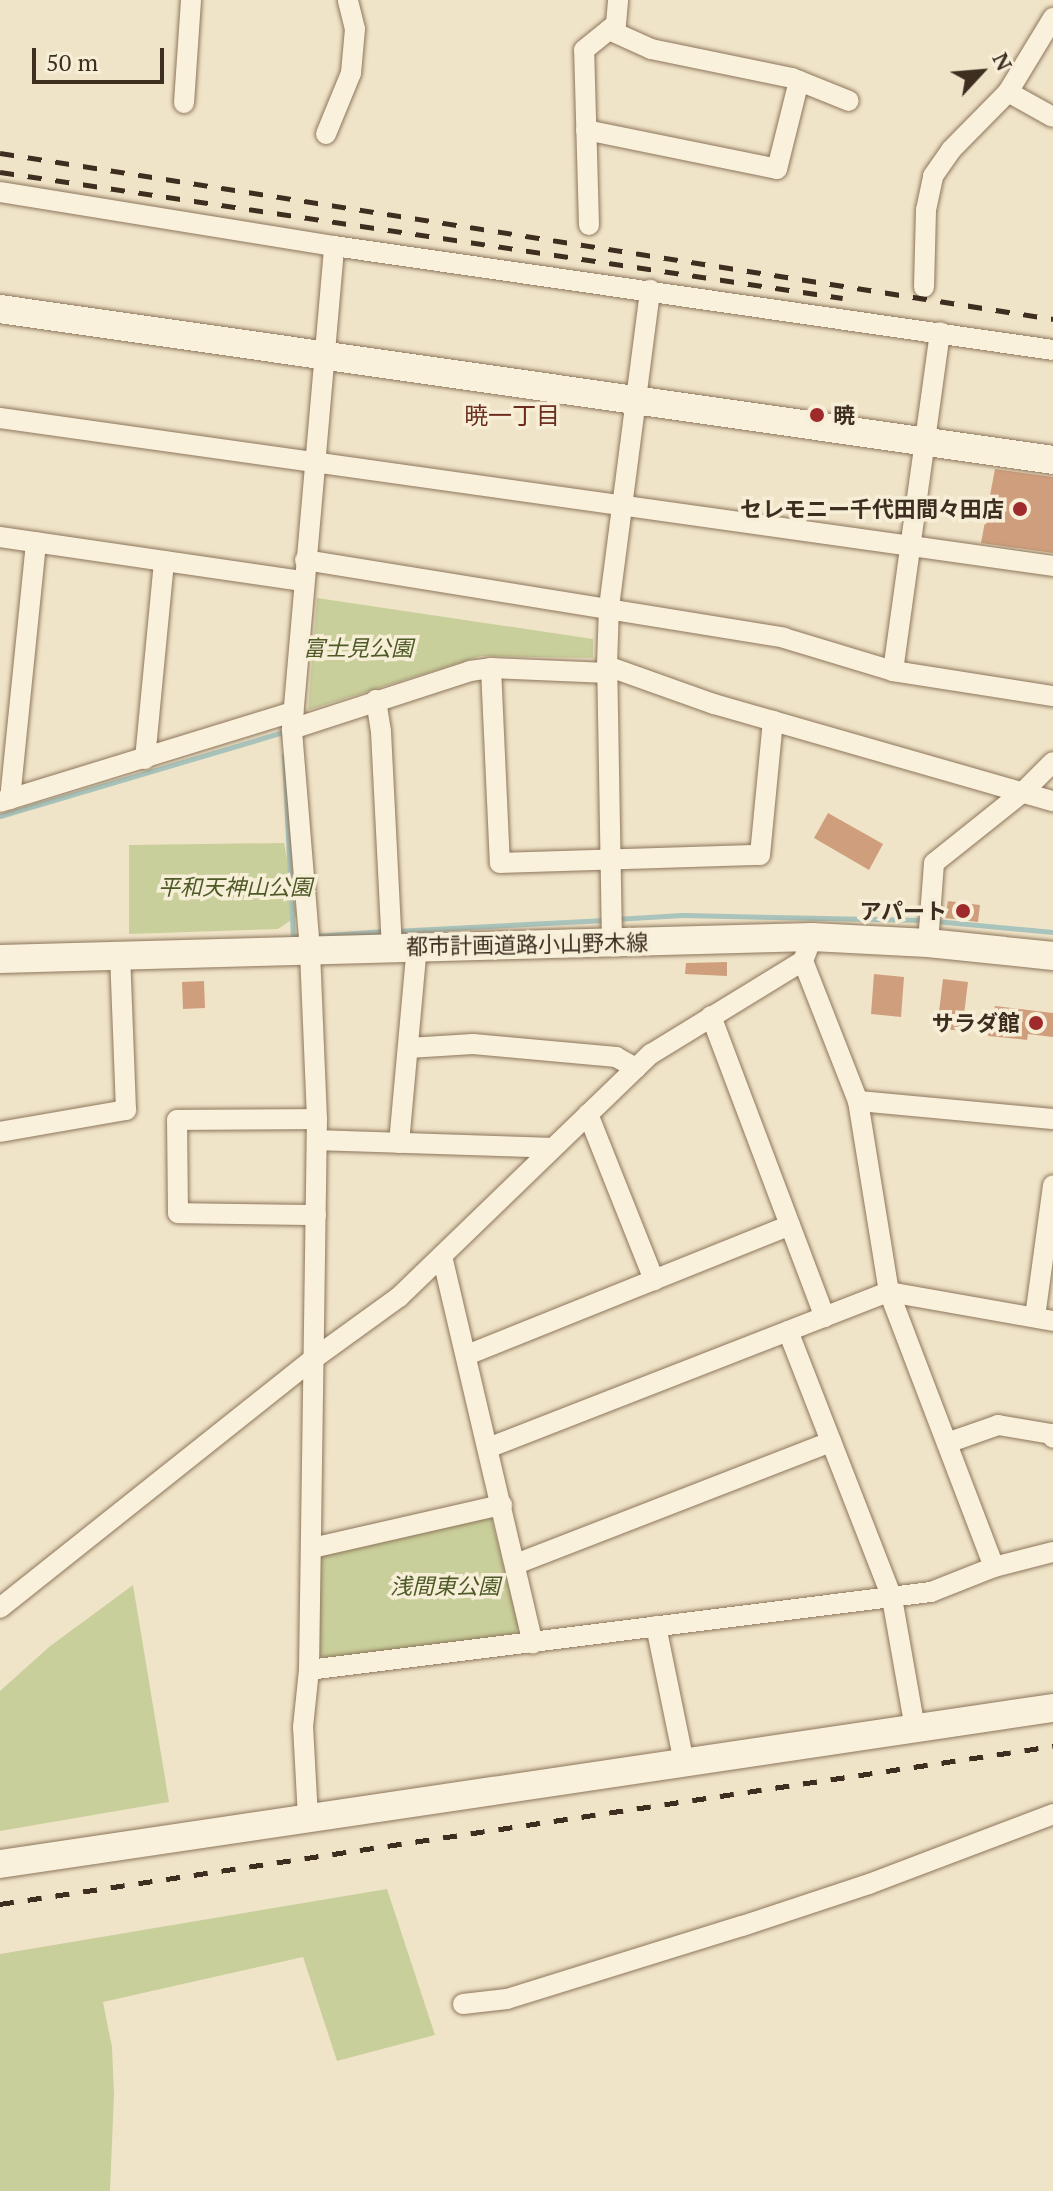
<!DOCTYPE html>
<meta charset="utf-8">
<style>
body{margin:0}
#map{position:relative;width:1053px;height:2191px;overflow:hidden;background:#f0e4c8;font-family:"PT Serif","Noto Sans JP",serif}
div>[style]{position:absolute}
.green>*{inset:0;background:#c9cf9b}
.stream>*{height:5px;margin:-2.5px;padding:0 2.5px;transform-origin:2.5px;border-radius:2.5px;background:#a9c4bc}
.building>*{inset:0;background:#cf9f7d}
.roads{filter:drop-shadow(0 0 2px #8d765c) drop-shadow(0 0 2px #8d765c)}
.street>*{height:20px;margin:-10px;padding:0 10px;transform-origin:10px;border-radius:10px;background:#faf1dc}
.secondary>*{height:28px;margin:-14px;padding:0 14px;transform-origin:14px;border-radius:14px;background:#faf1dc}
.rail>*{height:5px;margin-top:-2.5px;transform-origin:0;background:repeating-linear-gradient(90deg,#3d2e20 0 14px,transparent 0 28px)}
.dots>*{width:22px;height:22px;translate:-50% -50%;box-sizing:border-box;border:4px solid #f7eed8;border-radius:50%}
span{translate:-50% -50%;white-space:nowrap;text-align:center;line-height:1.15;-webkit-text-stroke:7px #f7eed8;paint-order:stroke}
.poi-label{font-size:22px;color:#3d2e20;font-weight:700}
.left{translate:0 -50%;text-align:left}
.right{translate:-100% -50%;text-align:right}
.park-label{font-size:22px;color:#4d5a26;font-style:italic}
.street-label{font-size:22px;color:#3d2e20}
.neighbourhood-label{font-size:24px;color:#6b2e1e}
.north{position:absolute;left:941px;top:32px;width:80px;height:80px;-webkit-text-stroke:6px #f7eed8;paint-order:stroke;rotate:64deg;font-size:22px;font-weight:700;line-height:32px;text-align:center;color:#3d2e20}
.north::after{content:'';display:block;margin:auto;width:28px;height:36px;background:#3d2e20;clip-path:polygon(50% 0,100% 100%,50% 72%,0 100%)}
.scale{position:absolute;left:32px;top:48px;width:132px;height:36px;box-sizing:border-box;border:4px solid #3d2e20;border-top:0;padding-left:10px;font-size:24px;line-height:28px;white-space:nowrap;color:#3d2e20;-webkit-text-stroke:6px #f7eed8;paint-order:stroke}
</style>
<div id="map">
<div class="green">
<div style="clip-path:polygon(317px 598px,593px 639px,593px 658px,481px 656px,308px 710px)"></div>
<div style="clip-path:polygon(284px 843px,297px 916px,278px 929px,129px 934px,129px 845px)"></div>
<div style="clip-path:polygon(490px 1513px,519px 1626px,514px 1635px,330px 1661px,318px 1654px,321px 1555px)"></div>
<div style="clip-path:polygon(133px 1585px,169px 1802px,0 1831px,0 1691px,49px 1647px)"></div>
<div style="clip-path:polygon(387px 1889px,435px 2035px,337px 2061px,303px 1957px,103px 2002px,112px 2047px,114px 2095px,110px 2191px,0 2191px,0 1954px)"></div>
</div>
<div class="stream">
<div style="left:284px;top:755px;width:182px;rotate:87.2deg"></div>
<div style="left:293px;top:937px;width:12px;rotate:-5deg"></div>
<div style="left:0;top:816px;width:295px;rotate:-16.5deg"></div>
<div style="left:283px;top:732px;width:5px;rotate:90deg"></div>
<div style="left:615px;top:919px;width:67px;rotate:-3.4deg"></div>
<div style="left:682px;top:915px;width:243px;rotate:1.2deg"></div>
<div style="left:935px;top:921px;width:119px;rotate:5.3deg"></div>
<div style="left:394px;top:931px;width:211px;rotate:-3deg"></div>
<div style="left:315px;top:936px;width:69px;rotate:-4.1deg"></div>
</div>
<div class="building">
<div style="clip-path:polygon(995px 469px,1053px 477px,1053px 553px,981px 543px)"></div>
<div style="clip-path:polygon(828px 813px,883px 844px,869px 870px,814px 838px)"></div>
<div style="clip-path:polygon(948px 901px,980px 905px,978px 922px,945px 918px)"></div>
<div style="clip-path:polygon(727px 962px,727px 976px,685px 974px,686px 963px)"></div>
<div style="clip-path:polygon(874px 974px,904px 977px,901px 1017px,871px 1014px)"></div>
<div style="clip-path:polygon(943px 979px,968px 982px,962px 1031px,937px 1028px)"></div>
<div style="clip-path:polygon(204px 981px,205px 1008px,183px 1009px,182px 982px)"></div>
<div style="clip-path:polygon(995px 1006px,1053px 1013px,1053px 1037px,1028px 1034px,1027px 1040px,988px 1036px)"></div>
</div>
<div class="roads">
<div class="street">
<div style="left:609px;top:30px;width:46px;rotate:24.3deg"></div>
<div style="left:651px;top:49px;width:144px;rotate:11.6deg"></div>
<div style="left:792px;top:78px;width:61px;rotate:22deg"></div>
<div style="left:1008px;top:92px;width:51px;rotate:29.1deg"></div>
<div style="left:184px;top:103px;width:103px;rotate:-86.1deg"></div>
<div style="left:586px;top:130px;width:195px;rotate:11.5deg"></div>
<div style="left:777px;top:169px;width:91px;rotate:-76deg"></div>
<div style="left:326px;top:134px;width:66px;rotate:-67.7deg"></div>
<div style="left:351px;top:73px;width:44px;rotate:-84.8deg"></div>
<div style="left:355px;top:29px;width:30px;rotate:-104deg"></div>
<div style="left:0;top:192px;width:338px;rotate:9.2deg"></div>
<div style="left:334px;top:246px;width:726px;rotate:8.23deg"></div>
<div style="left:589px;top:225px;width:175px;rotate:-91.6deg"></div>
<div style="left:584px;top:50px;width:41px;rotate:-39.1deg"></div>
<div style="left:616px;top:24px;width:24px;rotate:-85deg"></div>
<div style="left:924px;top:287px;width:77px;rotate:-88.5deg"></div>
<div style="left:926px;top:210px;width:35px;rotate:-78deg"></div>
<div style="left:933px;top:176px;width:32px;rotate:-55deg"></div>
<div style="left:951px;top:150px;width:81px;rotate:-45.5deg"></div>
<div style="left:1008px;top:92px;width:87px;rotate:-58.7deg"></div>
<div style="left:0;top:418px;width:1063px;rotate:8deg"></div>
<div style="left:0;top:537px;width:306px;rotate:8.3deg"></div>
<div style="left:305px;top:560px;width:485px;rotate:9.2deg"></div>
<div style="left:784px;top:638px;width:114px;rotate:16.8deg"></div>
<div style="left:893px;top:671px;width:162px;rotate:8.9deg"></div>
<div style="left:607px;top:666px;width:114px;rotate:19.6deg"></div>
<div style="left:714px;top:704px;width:353px;rotate:16deg"></div>
<div style="left:491px;top:668px;width:195px;rotate:87.4deg"></div>
<div style="left:500px;top:863px;width:260px;rotate:-1.8deg"></div>
<div style="left:760px;top:855px;width:135px;rotate:-84.5deg"></div>
<div style="left:893px;top:671px;width:342px;rotate:-82.1deg"></div>
<div style="left:376px;top:700px;width:32px;rotate:81deg"></div>
<div style="left:381px;top:732px;width:215px;rotate:87.1deg"></div>
<div style="left:292px;top:729px;width:187px;rotate:-18deg"></div>
<div style="left:470px;top:671px;width:21px;rotate:-8deg"></div>
<div style="left:491px;top:668px;width:117px;rotate:2.4deg"></div>
<div style="left:145px;top:759px;width:199px;rotate:-84.5deg"></div>
<div style="left:10px;top:799px;width:258px;rotate:-84.2deg"></div>
<div style="left:0;top:802px;width:307px;rotate:-17.1deg"></div>
<div style="left:612px;top:942px;width:276px;rotate:-91deg"></div>
<div style="left:607px;top:666px;width:59px;rotate:-88.1deg"></div>
<div style="left:609px;top:607px;width:320px;rotate:-82.6deg"></div>
<div style="left:928px;top:943px;width:80px;rotate:-85.7deg"></div>
<div style="left:934px;top:863px;width:114px;rotate:-38.6deg"></div>
<div style="left:1023px;top:792px;width:42px;rotate:-45deg"></div>
<div style="left:803px;top:961px;width:150px;rotate:68.6deg"></div>
<div style="left:858px;top:1101px;width:193px;rotate:80.8deg"></div>
<div style="left:889px;top:1292px;width:294px;rotate:69.1deg"></div>
<div style="left:711px;top:1016px;width:322px;rotate:69.3deg"></div>
<div style="left:408px;top:1048px;width:65px;rotate:-3.5deg"></div>
<div style="left:473px;top:1044px;width:144px;rotate:5.2deg"></div>
<div style="left:616px;top:1057px;width:23px;rotate:29deg"></div>
<div style="left:858px;top:1101px;width:196px;rotate:5.3deg"></div>
<div style="left:588px;top:1114px;width:179px;rotate:68.3deg"></div>
<div style="left:0;top:1132px;width:128px;rotate:-9.9deg"></div>
<div style="left:126px;top:1110px;width:155px;rotate:-92.2deg"></div>
<div style="left:317px;top:1140px;width:235px;rotate:1.9deg"></div>
<div style="left:399px;top:1143px;width:197px;rotate:-84.8deg"></div>
<div style="left:316px;top:1215px;width:138px;rotate:-179.2deg"></div>
<div style="left:178px;top:1213px;width:93px;rotate:-90.6deg"></div>
<div style="left:177px;top:1120px;width:140px;rotate:-0.4deg"></div>
<div style="left:442px;top:1256px;width:398px;rotate:76.8deg"></div>
<div style="left:1035px;top:1317px;width:133px;rotate:-82.2deg"></div>
<div style="left:788px;top:1331px;width:287px;rotate:68.7deg"></div>
<div style="left:892px;top:1598px;width:133px;rotate:80deg"></div>
<div style="left:467px;top:1355px;width:348px;rotate:-21.9deg"></div>
<div style="left:947px;top:1443px;width:54px;rotate:-19.4deg"></div>
<div style="left:998px;top:1425px;width:54px;rotate:9.6deg"></div>
<div style="left:1051px;top:1434px;width:4px;rotate:63deg"></div>
<div style="left:488px;top:1448px;width:430px;rotate:-21.3deg"></div>
<div style="left:889px;top:1292px;width:167px;rotate:10deg"></div>
<div style="left:312px;top:1548px;width:195px;rotate:-12.8deg"></div>
<div style="left:516px;top:1564px;width:338px;rotate:-21.2deg"></div>
<div style="left:0;top:1608px;width:404px;rotate:-38.5deg"></div>
<div style="left:316px;top:1357px;width:102px;rotate:-35.9deg"></div>
<div style="left:399px;top:1297px;width:350px;rotate:-44deg"></div>
<div style="left:651px;top:1054px;width:178px;rotate:-31.5deg"></div>
<div style="left:803px;top:961px;width:26px;rotate:-69deg"></div>
<div style="left:656px;top:1626px;width:140px;rotate:78.4deg"></div>
<div style="left:309px;top:1670px;width:627px;rotate:-7.15deg"></div>
<div style="left:931px;top:1592px;width:68px;rotate:-21.6deg"></div>
<div style="left:994px;top:1567px;width:61px;rotate:-14.3deg"></div>
<div style="left:308px;top:1818px;width:91px;rotate:-93.1deg"></div>
<div style="left:303px;top:1727px;width:57px;rotate:-84deg"></div>
<div style="left:309px;top:1670px;width:551px;rotate:-89.17deg"></div>
<div style="left:317px;top:1119px;width:169px;rotate:-92.4deg"></div>
<div style="left:310px;top:950px;width:222px;rotate:-94.7deg"></div>
<div style="left:292px;top:729px;width:485px;rotate:-85deg"></div>
<div style="left:463px;top:2004px;width:44px;rotate:-6.5deg"></div>
<div style="left:507px;top:1999px;width:246px;rotate:-17.3deg"></div>
<div style="left:742px;top:1926px;width:134px;rotate:-18.3deg"></div>
<div style="left:869px;top:1884px;width:197px;rotate:-20.8deg"></div>
</div>
<div class="secondary">
<div style="left:0;top:309px;width:1064px;rotate:8.16deg"></div>
<div style="left:0;top:959px;width:812px;rotate:-1.55deg"></div>
<div style="left:812px;top:937px;width:116px;rotate:3deg"></div>
<div style="left:928px;top:943px;width:126px;rotate:5.9deg"></div>
<div style="left:0;top:1864px;width:1064px;rotate:-8.43deg"></div>
</div>
</div>
<div class="rail">
<div style="left:0;top:153px;width:1066px;rotate:8.96deg"></div>
<div style="left:0;top:172px;width:852px;rotate:8.5deg"></div>
<div style="left:0;top:1904px;width:1065px;rotate:-8.53deg"></div>
</div>
<div class="dots">
<div style="left:817px;top:415px;background:#9e2a2b"></div>
<div style="left:1020px;top:509px;background:#9e2a2b"></div>
<div style="left:963px;top:911px;background:#9e2a2b"></div>
<div style="left:1036px;top:1023px;background:#9e2a2b"></div>
</div>
<div class="poi-label">
<span class="left" style="left:833px;top:415px">暁</span>
<span class="right" style="left:1004px;top:509px">セレモニー千代田間々田店</span>
<span class="right" style="left:947px;top:911px">アパート</span>
<span class="right" style="left:1020px;top:1023px">サラダ館</span>
</div>
<div class="park-label">
<span style="left:358px;top:648px">富士見公園</span>
<span style="left:235px;top:887px">平和天神山公園</span>
<span style="left:445px;top:1586px">浅間東公園</span>
</div>
<div class="street-label">
<span style="left:527px;top:944px;rotate:-1deg">都市計画道路小山野木線</span>
</div>
<div class="neighbourhood-label">
<span style="left:512px;top:416px">暁一丁目</span>
</div>
<div class="north">N</div>
<div class="scale">50 m</div>
</div>
